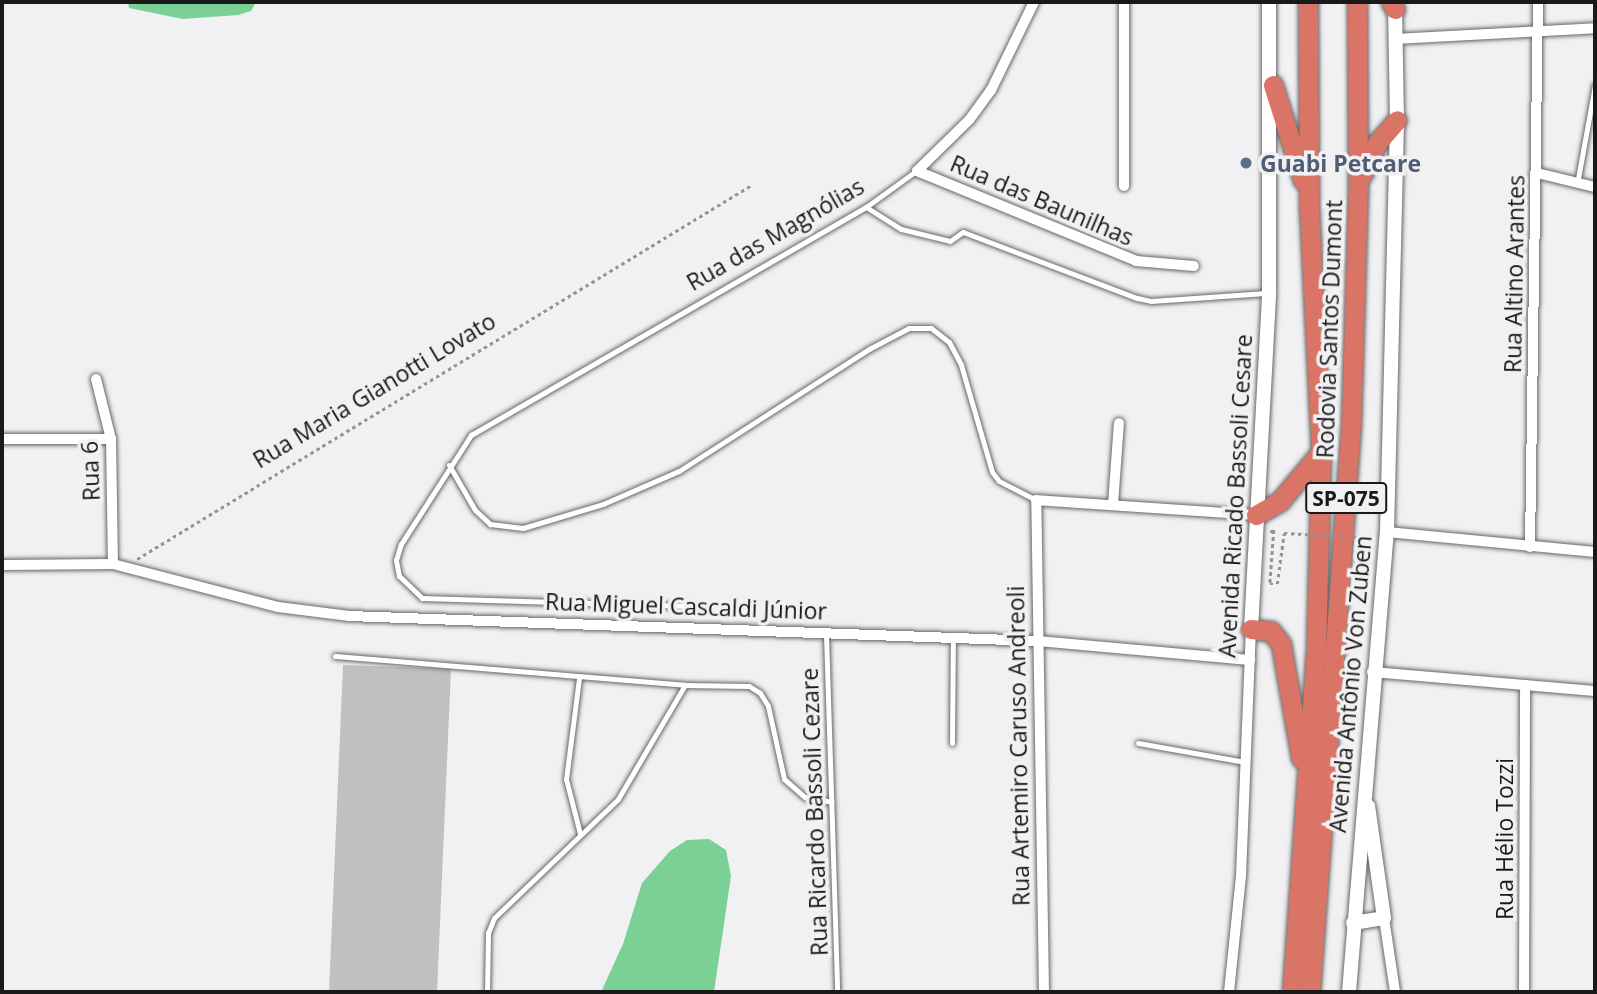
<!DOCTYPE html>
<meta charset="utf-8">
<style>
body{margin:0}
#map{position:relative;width:1597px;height:994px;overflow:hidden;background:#f1f1f3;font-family:"Open Sans",sans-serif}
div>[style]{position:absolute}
.forest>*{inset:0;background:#7bd095}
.building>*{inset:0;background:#c1bfbf}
.path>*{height:2.5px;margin-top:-1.25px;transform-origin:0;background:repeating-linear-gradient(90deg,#949496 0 3.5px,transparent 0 7px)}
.roads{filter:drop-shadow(0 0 2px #666768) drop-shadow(0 0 2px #666768)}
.service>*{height:5px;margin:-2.5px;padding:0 2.5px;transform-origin:2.5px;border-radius:2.5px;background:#fff}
.minor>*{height:10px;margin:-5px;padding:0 5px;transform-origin:5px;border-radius:5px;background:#fff}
.tertiary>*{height:14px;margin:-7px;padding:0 7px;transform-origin:7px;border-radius:7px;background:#fff}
.motorway>*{height:19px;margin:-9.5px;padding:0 9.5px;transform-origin:9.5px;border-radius:9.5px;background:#d97466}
.path-bridge>*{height:2.5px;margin-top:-1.25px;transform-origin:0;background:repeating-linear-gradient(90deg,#949496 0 3.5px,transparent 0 7px)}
.dots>*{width:19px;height:19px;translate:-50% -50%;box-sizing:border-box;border:4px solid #f1f1f3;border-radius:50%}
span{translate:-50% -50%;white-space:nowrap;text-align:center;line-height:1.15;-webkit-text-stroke:7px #f1f1f3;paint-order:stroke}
.shield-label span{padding:2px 5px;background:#f1f1f3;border:2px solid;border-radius:5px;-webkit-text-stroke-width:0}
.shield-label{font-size:21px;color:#19191a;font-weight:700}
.service-label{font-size:23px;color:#4e5e75;font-weight:700}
.left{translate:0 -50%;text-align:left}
.street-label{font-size:23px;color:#19191a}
.frame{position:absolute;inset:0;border:4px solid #19191a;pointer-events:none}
</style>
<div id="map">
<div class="forest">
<div style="clip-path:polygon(128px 2px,256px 2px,251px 11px,238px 15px,183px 19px,129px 8px)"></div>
<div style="clip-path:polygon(709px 839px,726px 850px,731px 876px,714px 992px,601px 992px,623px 944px,642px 883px,670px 851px,687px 840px)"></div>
</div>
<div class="building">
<div style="clip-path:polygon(343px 665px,451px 669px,437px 992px,329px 992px)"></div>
</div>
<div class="path">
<div style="left:1270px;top:532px;width:4px;rotate:-27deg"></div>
<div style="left:1274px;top:530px;width:54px;rotate:94.2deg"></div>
<div style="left:1270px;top:584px;width:7px"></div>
<div style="left:1277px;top:584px;width:51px;rotate:-82.2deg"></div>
<div style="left:137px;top:559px;width:718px;rotate:-31.32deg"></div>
<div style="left:1354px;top:589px;width:5px;rotate:22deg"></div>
<div style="left:1359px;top:591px;width:44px;rotate:-83.5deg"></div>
<div style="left:1364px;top:547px;width:10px;rotate:6deg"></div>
</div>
<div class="roads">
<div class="service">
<div style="left:1577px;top:184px;width:101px;rotate:-79.7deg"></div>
<div style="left:866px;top:207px;width:41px;rotate:32.2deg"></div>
<div style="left:901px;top:229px;width:50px;rotate:13.8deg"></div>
<div style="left:950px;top:241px;width:16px;rotate:-35deg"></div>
<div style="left:963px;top:232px;width:186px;rotate:20.8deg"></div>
<div style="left:1137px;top:298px;width:14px;rotate:12deg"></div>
<div style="left:1151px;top:301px;width:115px;rotate:-4deg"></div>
<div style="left:449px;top:465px;width:52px;rotate:60deg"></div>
<div style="left:475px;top:510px;width:21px;rotate:43deg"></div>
<div style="left:490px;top:524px;width:33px;rotate:7deg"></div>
<div style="left:523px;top:528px;width:84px;rotate:-16.7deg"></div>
<div style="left:603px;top:504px;width:83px;rotate:-23.5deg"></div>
<div style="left:679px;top:471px;width:226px;rotate:-32.7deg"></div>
<div style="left:869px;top:349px;width:45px;rotate:-27.7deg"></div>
<div style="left:909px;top:328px;width:22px"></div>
<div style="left:931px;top:328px;width:23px;rotate:38deg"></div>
<div style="left:949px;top:342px;width:26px;rotate:62deg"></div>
<div style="left:961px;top:365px;width:111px;rotate:73.8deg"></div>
<div style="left:992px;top:472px;width:11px;rotate:52deg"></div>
<div style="left:999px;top:481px;width:42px;rotate:27.2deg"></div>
<div style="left:690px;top:606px;width:268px;rotate:-178.3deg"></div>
<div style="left:422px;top:598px;width:32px;rotate:-136deg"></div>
<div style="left:399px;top:576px;width:16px;rotate:-101deg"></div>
<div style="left:396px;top:560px;width:17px;rotate:-73deg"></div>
<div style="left:401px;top:544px;width:130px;rotate:-57.3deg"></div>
<div style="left:471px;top:435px;width:456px;rotate:-30deg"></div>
<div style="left:866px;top:207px;width:62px;rotate:-35.8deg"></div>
<div style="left:826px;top:634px;width:358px;rotate:88.2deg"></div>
<div style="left:335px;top:656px;width:351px;rotate:4.7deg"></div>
<div style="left:579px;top:678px;width:102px;rotate:97.3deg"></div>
<div style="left:566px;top:779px;width:57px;rotate:75.7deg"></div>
<div style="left:952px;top:743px;width:105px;rotate:-89.5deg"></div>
<div style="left:1138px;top:743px;width:109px;rotate:10.1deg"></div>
<div style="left:487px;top:992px;width:59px;rotate:-89deg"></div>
<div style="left:488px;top:933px;width:16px;rotate:-68deg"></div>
<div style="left:494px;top:918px;width:172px;rotate:-43.8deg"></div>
<div style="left:618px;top:799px;width:132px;rotate:-59.6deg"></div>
<div style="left:685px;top:685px;width:64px;rotate:0.9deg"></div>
<div style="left:749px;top:686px;width:13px;rotate:32deg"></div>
<div style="left:760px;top:693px;width:15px;rotate:58deg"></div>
<div style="left:768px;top:706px;width:75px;rotate:77.6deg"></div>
<div style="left:784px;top:779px;width:28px;rotate:41deg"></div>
<div style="left:805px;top:797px;width:27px;rotate:10deg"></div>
</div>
<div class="minor">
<div style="left:1034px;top:2px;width:98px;rotate:116deg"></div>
<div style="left:991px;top:90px;width:37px;rotate:126deg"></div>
<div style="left:969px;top:120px;width:73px;rotate:135.6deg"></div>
<div style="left:917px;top:171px;width:237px;rotate:22.3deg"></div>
<div style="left:1136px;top:261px;width:58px;rotate:4.9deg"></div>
<div style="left:1395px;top:39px;width:200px;rotate:-3.1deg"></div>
<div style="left:1537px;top:173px;width:60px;rotate:13.6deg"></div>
<div style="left:1124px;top:186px;width:184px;rotate:-90deg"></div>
<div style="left:96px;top:379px;width:62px;rotate:76deg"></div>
<div style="left:111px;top:439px;width:125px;rotate:89.1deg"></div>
<div style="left:2px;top:439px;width:109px"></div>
<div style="left:1113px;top:504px;width:81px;rotate:-85.8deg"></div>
<div style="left:1387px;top:532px;width:209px;rotate:5.5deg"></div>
<div style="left:1530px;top:547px;width:545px;rotate:-89.16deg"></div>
<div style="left:2px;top:565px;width:111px;rotate:-0.5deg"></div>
<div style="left:113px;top:564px;width:171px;rotate:14.6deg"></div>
<div style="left:278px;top:607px;width:72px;rotate:7.2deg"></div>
<div style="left:349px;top:616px;width:688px;rotate:2.08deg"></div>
<div style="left:1037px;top:641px;width:214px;rotate:5.1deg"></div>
<div style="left:1372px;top:672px;width:224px;rotate:4.9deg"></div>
<div style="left:1384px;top:918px;width:75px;rotate:81.5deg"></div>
<div style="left:1044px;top:992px;width:492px;rotate:-90.9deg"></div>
<div style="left:1036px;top:500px;width:221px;rotate:3.9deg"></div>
<div style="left:1229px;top:992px;width:117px;rotate:-84.1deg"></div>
<div style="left:1241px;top:876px;width:247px;rotate:-87.7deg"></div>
<div style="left:1524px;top:992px;width:307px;rotate:-89.8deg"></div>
</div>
<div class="tertiary">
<div style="left:1251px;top:629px;width:337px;rotate:-86.9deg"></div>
<div style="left:1269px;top:292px;width:290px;rotate:-90deg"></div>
<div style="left:1353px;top:923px;width:31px;rotate:-9deg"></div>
<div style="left:1384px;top:918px;width:113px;rotate:-98.1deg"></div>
<div style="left:1349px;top:992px;width:462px;rotate:-85.3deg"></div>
<div style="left:1387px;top:532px;width:412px;rotate:-88.6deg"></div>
<div style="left:1397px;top:120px;width:118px;rotate:-91deg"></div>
</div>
<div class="motorway">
<div style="left:1391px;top:2px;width:8px;rotate:60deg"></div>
<div style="left:1273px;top:85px;width:100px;rotate:72.5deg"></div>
<div style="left:1362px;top:175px;width:35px;rotate:-65deg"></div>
<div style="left:1377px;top:143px;width:30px;rotate:-49deg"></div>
<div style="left:1256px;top:515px;width:28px;rotate:-30deg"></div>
<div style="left:1280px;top:501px;width:64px;rotate:-50.1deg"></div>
<div style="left:1251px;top:629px;width:20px;rotate:6deg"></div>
<div style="left:1271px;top:631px;width:16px;rotate:52deg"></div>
<div style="left:1281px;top:644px;width:116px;rotate:80deg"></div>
<div style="left:1292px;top:992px;width:341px;rotate:-86deg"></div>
<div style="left:1316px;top:652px;width:200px;rotate:-88.6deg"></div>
<div style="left:1321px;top:452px;width:247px;rotate:-92.8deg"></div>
<div style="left:1309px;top:205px;width:203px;rotate:-90.3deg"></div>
<div style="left:1310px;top:992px;width:569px;rotate:-85.87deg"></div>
<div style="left:1351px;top:424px;width:234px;rotate:-88.3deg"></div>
<div style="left:1358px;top:190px;width:188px;rotate:-90.3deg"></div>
</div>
</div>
<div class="path-bridge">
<div style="left:1284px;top:533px;width:73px;rotate:3.1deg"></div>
</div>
<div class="dots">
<div style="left:1246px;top:163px;background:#5c6f8a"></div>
</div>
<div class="shield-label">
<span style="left:1346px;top:498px">SP-075</span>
</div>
<div class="service-label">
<span class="left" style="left:1260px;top:163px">Guabi Petcare</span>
</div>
<div class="street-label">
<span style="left:1042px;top:200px;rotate:23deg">Rua das Baunilhas</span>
<span style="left:775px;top:234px;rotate:-30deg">Rua das Magnólias</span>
<span style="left:1514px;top:274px;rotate:-89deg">Rua Altino Arantes</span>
<span style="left:1329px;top:329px;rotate:-88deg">Rodovia Santos Dumont</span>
<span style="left:374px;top:390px;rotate:-31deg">Rua Maria Gianotti Lovato</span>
<span style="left:90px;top:471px;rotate:-92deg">Rua 6</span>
<span style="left:1235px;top:496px;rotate:-87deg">Avenida Ricado Bassoli Cesare</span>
<span style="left:686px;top:606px;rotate:2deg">Rua Miguel Cascaldi Júnior</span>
<span style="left:1350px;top:684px;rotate:-85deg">Avenida Antônio Von Zuben</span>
<span style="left:1018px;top:746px;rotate:-91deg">Rua Artemiro Caruso Andreoli</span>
<span style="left:814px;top:812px;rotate:-92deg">Rua Ricardo Bassoli Cezare</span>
<span style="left:1504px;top:839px;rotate:-90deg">Rua Hélio Tozzi</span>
</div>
<div class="frame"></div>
</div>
